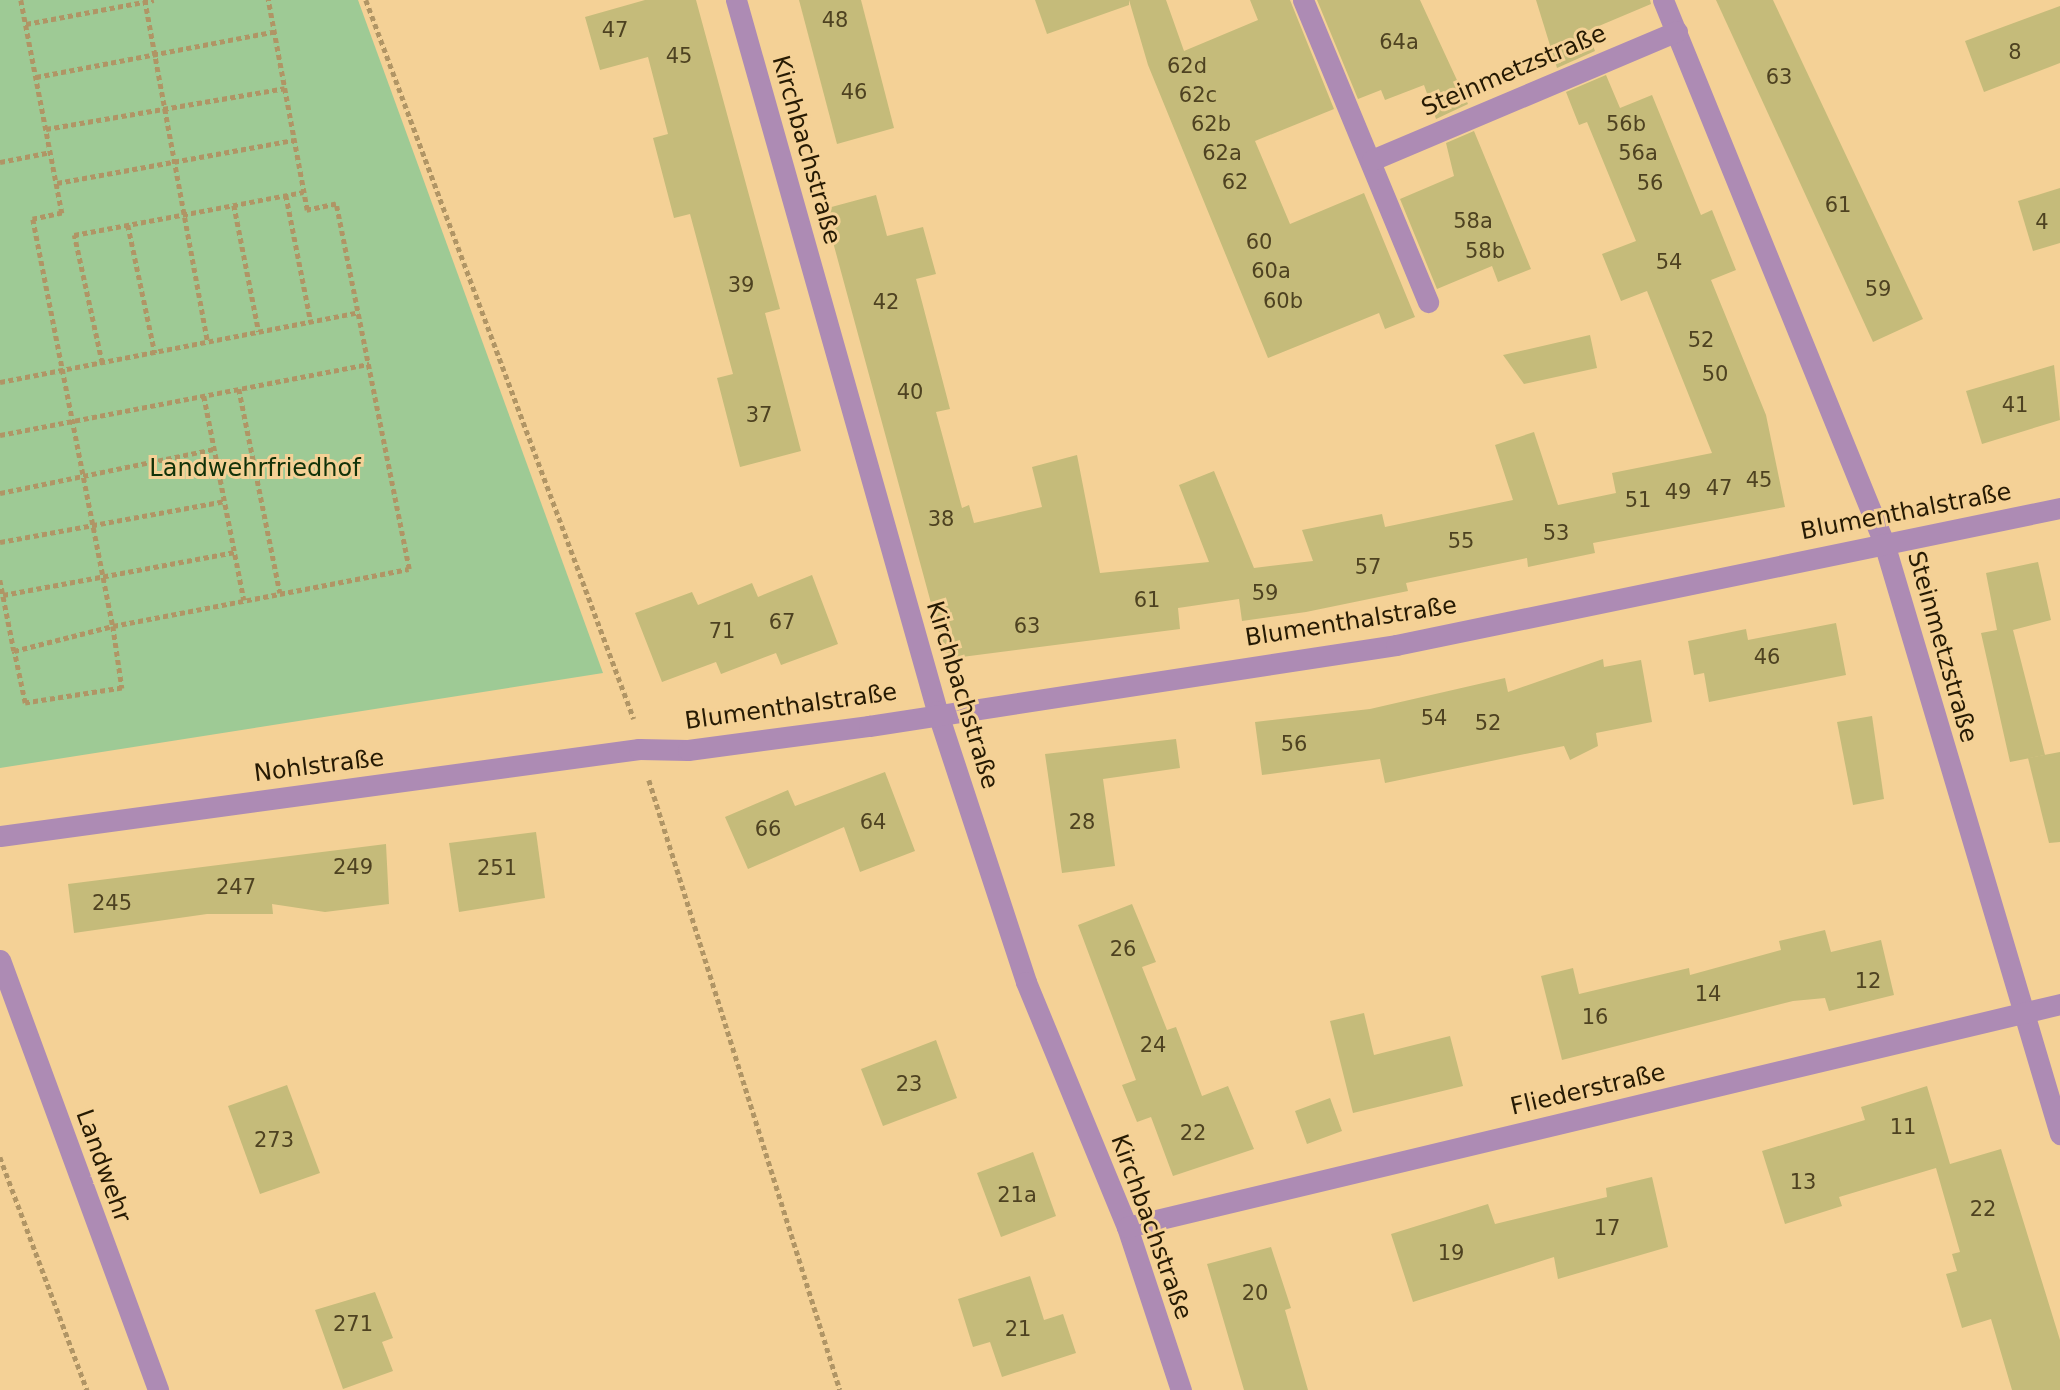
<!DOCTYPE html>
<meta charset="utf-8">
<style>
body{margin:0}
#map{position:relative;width:2060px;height:1390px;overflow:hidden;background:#f4d196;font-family:"DejaVu Sans",sans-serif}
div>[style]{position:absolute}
.green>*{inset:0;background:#9eca95}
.building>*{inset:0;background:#c5bb7a}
.path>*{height:4.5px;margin-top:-2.25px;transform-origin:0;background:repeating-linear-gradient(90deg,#b09565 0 5px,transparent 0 8.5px)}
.minor>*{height:21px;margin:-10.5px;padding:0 10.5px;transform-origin:10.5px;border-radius:10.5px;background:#ad8bb4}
span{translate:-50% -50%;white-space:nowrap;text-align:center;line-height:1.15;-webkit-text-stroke:6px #f4d196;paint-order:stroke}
.number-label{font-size:21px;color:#4e4221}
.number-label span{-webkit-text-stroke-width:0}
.street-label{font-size:24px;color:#261a03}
.park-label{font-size:24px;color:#113209}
</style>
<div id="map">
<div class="green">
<div style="clip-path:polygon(0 0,358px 0,603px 673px,0 768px)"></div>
</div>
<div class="building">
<div style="clip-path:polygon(645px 0,696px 0,780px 309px,765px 313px,801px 451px,740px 467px,717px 378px,733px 374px,690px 214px,674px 218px,653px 138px,668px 134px,648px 57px,600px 70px,585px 17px)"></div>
<div style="clip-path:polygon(799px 0,861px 0,894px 128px,837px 144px)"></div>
<div style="clip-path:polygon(1035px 0,1129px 0,1129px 5px,1047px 34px)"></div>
<div style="clip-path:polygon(1129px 0,1166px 0,1184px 51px,1258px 20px,1250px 0,1290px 0,1334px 109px,1255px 141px,1290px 224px,1364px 193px,1415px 317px,1385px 329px,1379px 313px,1268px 358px,1148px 65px)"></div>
<div style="clip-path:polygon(1317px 0,1420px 0,1468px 104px,1436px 119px,1424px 85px,1385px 100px,1381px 90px,1358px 99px)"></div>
<div style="clip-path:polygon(1536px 0,1650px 0,1651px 4px,1587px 31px,1595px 51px,1557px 68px)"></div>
<div style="clip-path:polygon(1716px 0,1773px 0,1923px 319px,1873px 342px)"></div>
<div style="clip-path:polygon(2060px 6px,2060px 63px,1984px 92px,1965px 41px)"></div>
<div style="clip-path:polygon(1606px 75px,1620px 108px,1652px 95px,1701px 215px,1712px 210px,1736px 270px,1711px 280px,1766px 415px,1785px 507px,1593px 543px,1595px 553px,1528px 567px,1527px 558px,1406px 583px,1408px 591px,1306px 612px,1242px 621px,1239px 599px,1178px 608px,1180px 629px,954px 658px,944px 651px,824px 209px,876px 195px,887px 236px,923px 227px,936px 274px,916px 279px,950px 409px,936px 412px,962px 508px,969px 505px,974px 523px,1042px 507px,1032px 467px,1077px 455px,1100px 573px,1209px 562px,1179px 485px,1214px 471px,1254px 568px,1313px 561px,1302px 530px,1382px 514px,1385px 527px,1513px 500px,1495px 445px,1534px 432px,1558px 505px,1616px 493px,1612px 473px,1712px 453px,1647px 291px,1621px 301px,1602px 254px,1636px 241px,1587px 122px,1579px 125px,1566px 92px)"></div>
<div style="clip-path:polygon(1474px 131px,1531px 269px,1498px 282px,1492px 266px,1437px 289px,1400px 199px,1454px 176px,1446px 143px)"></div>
<div style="clip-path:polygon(2060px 188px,2060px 243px,2033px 251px,2018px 201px)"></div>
<div style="clip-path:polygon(1590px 335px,1597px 368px,1524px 384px,1503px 355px)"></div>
<div style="clip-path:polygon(2054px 365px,2060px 420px,1982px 444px,1966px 391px)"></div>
<div style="clip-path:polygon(2038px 562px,2051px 620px,2013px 630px,2045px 755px,2010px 762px,1981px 633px,1997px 630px,1986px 573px)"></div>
<div style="clip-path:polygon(812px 575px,838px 644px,781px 665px,776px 653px,721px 674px,716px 662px,662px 682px,635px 613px,692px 592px,698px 605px,752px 583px,758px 597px)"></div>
<div style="clip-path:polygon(1836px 623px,1846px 675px,1709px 702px,1704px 673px,1694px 675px,1688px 641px,1746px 629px,1748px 640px)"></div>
<div style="clip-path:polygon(1603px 659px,1604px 667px,1641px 660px,1652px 722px,1596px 733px,1598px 746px,1570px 760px,1564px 746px,1385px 783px,1380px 759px,1262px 775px,1255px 722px,1370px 709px,1505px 678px,1508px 692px)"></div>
<div style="clip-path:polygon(1872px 716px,1884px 799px,1853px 805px,1837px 722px)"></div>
<div style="clip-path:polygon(1176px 739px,1180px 768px,1103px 779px,1115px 866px,1062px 873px,1045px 754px)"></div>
<div style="clip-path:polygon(2060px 752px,2060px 842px,2049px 843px,2028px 758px)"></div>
<div style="clip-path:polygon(885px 772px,915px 851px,860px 872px,844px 827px,748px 869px,725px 817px,788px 790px,795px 806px)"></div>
<div style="clip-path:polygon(536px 832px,545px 898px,459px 912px,449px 843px)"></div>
<div style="clip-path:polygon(386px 844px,389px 904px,325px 912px,272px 904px,273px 914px,207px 914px,74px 933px,68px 884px)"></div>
<div style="clip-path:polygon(1132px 904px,1156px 962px,1142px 967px,1167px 1030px,1176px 1027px,1202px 1096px,1228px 1086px,1254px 1149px,1173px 1176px,1151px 1117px,1137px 1122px,1122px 1085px,1136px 1080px,1078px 925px)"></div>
<div style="clip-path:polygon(1825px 930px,1831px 952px,1881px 940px,1894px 995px,1829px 1011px,1825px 998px,1793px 1001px,1562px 1060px,1541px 976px,1573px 968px,1579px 994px,1689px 968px,1690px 975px,1781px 950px,1779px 941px)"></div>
<div style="clip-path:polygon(1364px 1013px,1374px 1055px,1450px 1036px,1463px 1086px,1353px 1113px,1330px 1021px)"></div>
<div style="clip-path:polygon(936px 1040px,957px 1098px,883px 1126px,861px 1069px)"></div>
<div style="clip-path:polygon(287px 1085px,320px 1173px,260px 1194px,228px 1106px)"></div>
<div style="clip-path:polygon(1927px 1086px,1950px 1164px,2001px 1149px,2060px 1340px,2060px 1390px,2012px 1390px,1991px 1319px,1962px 1328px,1946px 1274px,1957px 1271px,1952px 1254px,1960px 1252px,1936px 1168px,1839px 1197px,1842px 1206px,1785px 1224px,1762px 1151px,1865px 1120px,1861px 1107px)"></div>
<div style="clip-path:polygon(1330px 1098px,1342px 1131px,1307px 1144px,1295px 1111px)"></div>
<div style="clip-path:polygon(1033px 1152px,1056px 1216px,1001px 1237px,977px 1173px)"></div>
<div style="clip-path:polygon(1652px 1177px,1668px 1247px,1558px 1279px,1554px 1257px,1413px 1302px,1391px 1234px,1488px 1204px,1495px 1224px,1607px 1197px,1606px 1188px)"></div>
<div style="clip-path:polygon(1271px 1247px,1291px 1308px,1285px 1310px,1308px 1390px,1244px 1390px,1207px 1264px)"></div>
<div style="clip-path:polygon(1030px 1276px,1044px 1320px,1063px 1314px,1076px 1353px,1002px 1377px,990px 1342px,973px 1347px,958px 1299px)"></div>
<div style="clip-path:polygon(375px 1292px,393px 1338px,382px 1342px,393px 1371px,343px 1389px,315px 1310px)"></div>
</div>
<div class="path">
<div style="left:21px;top:0;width:217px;rotate:79.1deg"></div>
<div style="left:62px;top:213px;width:30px;rotate:168deg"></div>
<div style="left:33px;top:219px;width:415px;rotate:78.9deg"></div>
<div style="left:113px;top:626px;width:301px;rotate:-10.9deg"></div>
<div style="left:409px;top:569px;width:372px;rotate:-101.3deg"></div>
<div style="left:336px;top:204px;width:30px;rotate:168deg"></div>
<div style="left:307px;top:210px;width:214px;rotate:-100.5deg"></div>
<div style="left:145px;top:0;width:348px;rotate:79.6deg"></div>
<div style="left:366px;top:0;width:767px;rotate:69.56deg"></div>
<div style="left:26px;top:24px;width:130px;rotate:-10.6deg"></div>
<div style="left:36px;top:77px;width:241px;rotate:-10.8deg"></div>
<div style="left:46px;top:129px;width:242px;rotate:-9.7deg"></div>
<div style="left:0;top:162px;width:52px;rotate:-11.1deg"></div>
<div style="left:57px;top:183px;width:241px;rotate:-10.3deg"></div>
<div style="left:286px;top:195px;width:130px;rotate:78.9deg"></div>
<div style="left:234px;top:205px;width:129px;rotate:78.9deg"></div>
<div style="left:128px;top:225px;width:131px;rotate:78.1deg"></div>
<div style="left:102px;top:363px;width:131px;rotate:-102.3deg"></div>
<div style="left:74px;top:235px;width:233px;rotate:-10.6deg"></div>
<div style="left:0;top:382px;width:366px;rotate:-11deg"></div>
<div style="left:239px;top:389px;width:208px;rotate:78.6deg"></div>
<div style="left:204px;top:396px;width:208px;rotate:78.9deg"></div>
<div style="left:0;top:435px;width:376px;rotate:-10.9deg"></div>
<div style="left:0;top:493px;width:218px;rotate:-11.6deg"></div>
<div style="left:0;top:542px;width:229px;rotate:-10.3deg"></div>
<div style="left:0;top:580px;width:72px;rotate:78.8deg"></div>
<div style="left:14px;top:651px;width:102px;rotate:-14.2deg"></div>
<div style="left:113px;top:626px;width:63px;rotate:81.7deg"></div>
<div style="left:122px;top:688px;width:98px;rotate:171.2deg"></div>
<div style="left:25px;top:703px;width:53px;rotate:-101.9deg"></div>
<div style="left:3px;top:595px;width:236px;rotate:-10.5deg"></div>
<div style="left:649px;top:780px;width:639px;rotate:72.61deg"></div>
<div style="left:0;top:1157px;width:249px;rotate:69.5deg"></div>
</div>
<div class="minor">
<div style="left:736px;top:0;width:739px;rotate:74.21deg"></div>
<div style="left:937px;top:711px;width:285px;rotate:71.8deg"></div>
<div style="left:1026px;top:982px;width:265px;rotate:67.6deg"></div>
<div style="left:1127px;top:1227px;width:172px;rotate:71.7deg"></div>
<div style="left:1303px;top:0;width:327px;rotate:67.5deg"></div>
<div style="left:1663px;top:0;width:586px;rotate:67.85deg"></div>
<div style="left:1884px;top:543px;width:617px;rotate:73.42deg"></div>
<div style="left:1372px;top:160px;width:331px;rotate:-22.9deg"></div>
<div style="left:0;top:836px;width:645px;rotate:-7.75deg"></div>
<div style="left:639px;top:749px;width:49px;rotate:1.2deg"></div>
<div style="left:688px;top:750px;width:183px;rotate:-7.6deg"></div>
<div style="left:869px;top:726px;width:533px;rotate:-8.74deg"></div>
<div style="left:1396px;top:645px;width:678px;rotate:-11.66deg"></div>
<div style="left:0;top:960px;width:458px;rotate:69.8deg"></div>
<div style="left:1127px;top:1227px;width:959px;rotate:-13.44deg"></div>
</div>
<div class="number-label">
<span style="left:835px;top:20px">48</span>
<span style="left:615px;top:30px">47</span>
<span style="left:1399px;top:42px">64a</span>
<span style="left:2015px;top:52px">8</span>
<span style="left:679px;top:56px">45</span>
<span style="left:1187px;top:66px">62d</span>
<span style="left:1779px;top:77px">63</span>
<span style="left:854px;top:92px">46</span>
<span style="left:1198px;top:95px">62c</span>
<span style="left:1211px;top:124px">62b</span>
<span style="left:1626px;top:124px">56b</span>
<span style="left:1222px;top:153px">62a</span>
<span style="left:1638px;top:153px">56a</span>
<span style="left:1235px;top:182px">62</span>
<span style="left:1650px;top:183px">56</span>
<span style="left:1838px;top:205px">61</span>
<span style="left:1473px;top:221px">58a</span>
<span style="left:2042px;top:222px">4</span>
<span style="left:1259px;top:242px">60</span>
<span style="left:1485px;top:251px">58b</span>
<span style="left:1669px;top:262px">54</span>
<span style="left:1271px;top:271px">60a</span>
<span style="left:741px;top:285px">39</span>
<span style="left:1878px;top:289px">59</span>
<span style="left:1283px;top:301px">60b</span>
<span style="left:886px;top:302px">42</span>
<span style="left:1701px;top:340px">52</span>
<span style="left:1715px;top:374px">50</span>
<span style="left:910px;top:392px">40</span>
<span style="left:2015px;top:405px">41</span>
<span style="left:759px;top:415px">37</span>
<span style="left:1759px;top:480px">45</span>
<span style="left:1719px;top:488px">47</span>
<span style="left:1678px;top:492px">49</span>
<span style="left:1638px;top:500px">51</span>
<span style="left:941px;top:519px">38</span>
<span style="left:1556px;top:533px">53</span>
<span style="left:1461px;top:541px">55</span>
<span style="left:1368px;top:567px">57</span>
<span style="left:1265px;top:593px">59</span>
<span style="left:1147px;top:600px">61</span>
<span style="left:782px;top:622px">67</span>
<span style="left:1027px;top:626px">63</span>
<span style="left:722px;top:631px">71</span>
<span style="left:1767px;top:657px">46</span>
<span style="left:1434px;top:718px">54</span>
<span style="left:1488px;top:723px">52</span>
<span style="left:1294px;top:744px">56</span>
<span style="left:873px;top:822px">64</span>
<span style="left:1082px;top:822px">28</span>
<span style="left:768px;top:829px">66</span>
<span style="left:353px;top:867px">249</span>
<span style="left:497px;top:868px">251</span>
<span style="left:236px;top:887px">247</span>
<span style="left:112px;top:903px">245</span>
<span style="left:1123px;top:949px">26</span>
<span style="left:1868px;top:981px">12</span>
<span style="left:1708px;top:994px">14</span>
<span style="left:1595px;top:1017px">16</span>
<span style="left:1153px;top:1045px">24</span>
<span style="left:909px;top:1084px">23</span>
<span style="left:1903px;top:1127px">11</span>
<span style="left:1193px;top:1133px">22</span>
<span style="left:274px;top:1140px">273</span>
<span style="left:1803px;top:1182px">13</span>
<span style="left:1017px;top:1195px">21a</span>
<span style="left:1983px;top:1209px">22</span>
<span style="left:1607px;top:1228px">17</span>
<span style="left:1451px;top:1253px">19</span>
<span style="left:1255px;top:1293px">20</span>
<span style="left:353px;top:1324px">271</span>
<span style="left:1018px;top:1329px">21</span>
</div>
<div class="street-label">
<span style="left:1514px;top:71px;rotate:-23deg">Steinmetzstraße</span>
<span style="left:806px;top:150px;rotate:74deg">Kirchbachstraße</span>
<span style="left:1906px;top:512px;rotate:-11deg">Blumenthalstraße</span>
<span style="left:1351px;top:622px;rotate:-9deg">Blumenthalstraße</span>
<span style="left:1942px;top:647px;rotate:74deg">Steinmetzstraße</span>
<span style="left:962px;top:695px;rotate:73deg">Kirchbachstraße</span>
<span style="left:791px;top:707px;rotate:-8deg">Blumenthalstraße</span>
<span style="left:319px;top:766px;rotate:-7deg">Nohlstraße</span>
<span style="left:1588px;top:1090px;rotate:-13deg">Fliederstraße</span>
<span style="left:103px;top:1166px;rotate:70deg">Landwehr</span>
<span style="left:1151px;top:1227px;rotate:70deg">Kirchbachstraße</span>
</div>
<div class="park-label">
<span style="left:255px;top:469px">Landwehrfriedhof</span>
</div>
</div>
